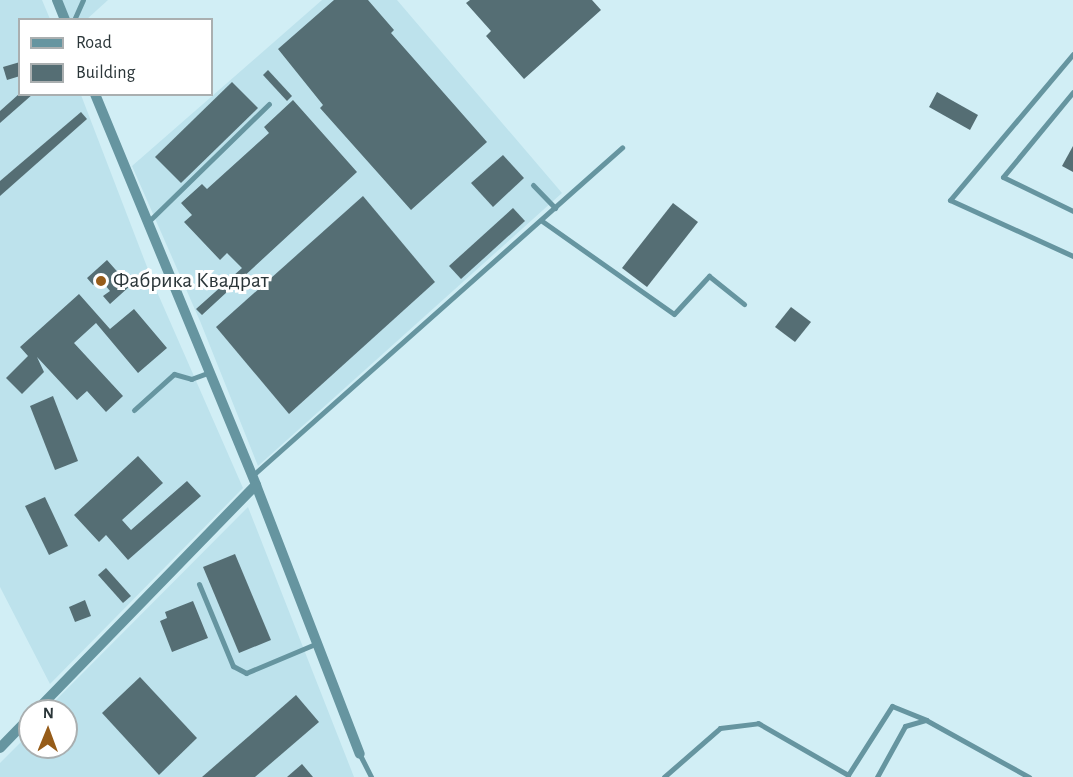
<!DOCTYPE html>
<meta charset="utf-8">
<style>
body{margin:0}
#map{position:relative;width:1073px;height:777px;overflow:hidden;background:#d1eef5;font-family:"Alegreya Sans",sans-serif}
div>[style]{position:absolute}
.built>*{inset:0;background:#bde2ec}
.building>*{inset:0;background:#556e74}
.service>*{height:5px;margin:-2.5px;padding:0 2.5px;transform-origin:2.5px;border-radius:2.5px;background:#6695a0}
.minor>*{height:10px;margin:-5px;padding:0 5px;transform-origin:5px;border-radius:5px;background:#6695a0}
.dots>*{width:16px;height:16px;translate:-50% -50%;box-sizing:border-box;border:3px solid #fff;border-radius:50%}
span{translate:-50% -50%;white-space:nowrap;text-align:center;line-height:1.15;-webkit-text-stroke:6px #fff;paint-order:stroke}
.poi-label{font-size:22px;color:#2b3639}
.left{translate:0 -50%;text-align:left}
.legend{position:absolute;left:18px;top:18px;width:195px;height:78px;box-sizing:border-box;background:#fff;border:2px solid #aaafb0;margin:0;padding:8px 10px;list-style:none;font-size:18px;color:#2b3639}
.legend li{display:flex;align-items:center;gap:12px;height:30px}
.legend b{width:30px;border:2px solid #aaafb0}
.north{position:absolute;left:18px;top:699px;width:60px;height:60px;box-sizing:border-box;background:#fff;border:2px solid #aaafb0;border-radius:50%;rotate:1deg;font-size:16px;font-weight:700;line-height:24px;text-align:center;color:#2b3639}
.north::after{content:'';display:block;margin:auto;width:21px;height:27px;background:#965c19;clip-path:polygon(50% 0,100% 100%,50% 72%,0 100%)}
</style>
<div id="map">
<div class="built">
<div style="clip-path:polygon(0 0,42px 0,50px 19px,20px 20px,20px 94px,81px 95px,154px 285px,243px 488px,50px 684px,0 587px)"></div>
<div style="clip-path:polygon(62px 0,108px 0,86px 20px,70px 19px)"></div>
<div style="clip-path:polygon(322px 0,397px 0,562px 193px,258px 466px,200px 321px,132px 166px)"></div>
<div style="clip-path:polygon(248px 507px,354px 777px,0 777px,0 763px,29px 734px,26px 730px,30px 727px,30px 747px,66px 747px,66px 711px,45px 711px)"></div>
</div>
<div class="building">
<div style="clip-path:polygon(334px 0,368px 0,394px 30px,391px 33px,487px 142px,411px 210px,320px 108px,323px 105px,278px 49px)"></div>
<div style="clip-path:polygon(470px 0,592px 0,601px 10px,524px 79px,486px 36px,491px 31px,466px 3px)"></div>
<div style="clip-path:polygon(20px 62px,20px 76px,7px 80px,3px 67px)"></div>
<div style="clip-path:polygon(268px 70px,292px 96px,287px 101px,263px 75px)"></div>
<div style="clip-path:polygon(232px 82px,258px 108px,181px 183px,155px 157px)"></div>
<div style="clip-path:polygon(937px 92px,978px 115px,970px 130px,929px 107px)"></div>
<div style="clip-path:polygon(19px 94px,33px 94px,0 123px,0 111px)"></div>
<div style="clip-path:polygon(293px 100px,357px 172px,202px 315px,196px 309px,242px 268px,227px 253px,220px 260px,184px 222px,192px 215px,181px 203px,202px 184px,207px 189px,269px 133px,264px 127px)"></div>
<div style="clip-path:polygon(81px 112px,87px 119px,0 196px,0 181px)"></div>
<div style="clip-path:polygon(1073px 146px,1073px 172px,1062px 166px)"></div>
<div style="clip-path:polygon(503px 155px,524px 178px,493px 207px,471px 183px)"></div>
<div style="clip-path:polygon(363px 196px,435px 282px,289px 414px,216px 327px)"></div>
<div style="clip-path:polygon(673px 203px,698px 222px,647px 287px,622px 268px)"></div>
<div style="clip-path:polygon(513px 208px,525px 221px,461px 279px,449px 266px)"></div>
<div style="clip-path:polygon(107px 260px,130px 286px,110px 304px,103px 296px,110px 291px,100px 279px,93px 285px,87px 278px)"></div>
<div style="clip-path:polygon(79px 294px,110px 329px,134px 309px,167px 348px,138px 373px,96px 323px,74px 343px,123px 396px,106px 412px,87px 391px,77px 400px,37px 357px,44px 372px,22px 394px,6px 378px,28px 356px,20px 347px)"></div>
<div style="clip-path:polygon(791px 307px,811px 322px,795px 342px,775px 327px)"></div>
<div style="clip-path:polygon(53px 396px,78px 461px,55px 470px,30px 406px)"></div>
<div style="clip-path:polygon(138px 456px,163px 483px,122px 520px,131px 530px,187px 481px,201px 496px,128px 560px,106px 535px,99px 542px,74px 515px)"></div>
<div style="clip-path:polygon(45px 497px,68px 546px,49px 555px,25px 506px)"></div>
<div style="clip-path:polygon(235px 554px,271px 640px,239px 653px,203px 567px)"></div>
<div style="clip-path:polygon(106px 568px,131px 596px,123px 603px,98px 575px)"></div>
<div style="clip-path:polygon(85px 600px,91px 616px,75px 622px,69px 607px)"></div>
<div style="clip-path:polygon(193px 601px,208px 638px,172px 652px,160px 621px,167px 618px,165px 612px)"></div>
<div style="clip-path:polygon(140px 677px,197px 738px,159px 775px,102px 713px)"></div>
<div style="clip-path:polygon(296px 695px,319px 722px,255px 777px,202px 777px)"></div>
<div style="clip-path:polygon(302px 764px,313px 777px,287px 777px)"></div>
</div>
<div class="service">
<div style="left:74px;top:20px;width:22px;rotate:-66deg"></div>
<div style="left:1073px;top:54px;width:191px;rotate:130.1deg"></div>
<div style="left:950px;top:200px;width:135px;rotate:24.5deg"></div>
<div style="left:1073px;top:92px;width:110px;rotate:129.5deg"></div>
<div style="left:1003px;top:177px;width:78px;rotate:25.9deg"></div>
<div style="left:533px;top:185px;width:32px;rotate:46deg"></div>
<div style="left:542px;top:221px;width:161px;rotate:35.2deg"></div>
<div style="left:674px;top:314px;width:52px;rotate:-47.4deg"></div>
<div style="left:709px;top:276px;width:45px;rotate:38.7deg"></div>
<div style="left:148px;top:222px;width:169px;rotate:-44.3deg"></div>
<div style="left:134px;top:410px;width:54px;rotate:-42deg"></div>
<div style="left:174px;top:374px;width:18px;rotate:16deg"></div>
<div style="left:191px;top:379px;width:20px;rotate:-20deg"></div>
<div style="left:252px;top:476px;width:495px;rotate:-41.6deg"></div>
<div style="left:199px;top:584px;width:89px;rotate:67.5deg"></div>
<div style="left:233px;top:666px;width:15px;rotate:28deg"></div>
<div style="left:246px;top:673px;width:75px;rotate:-22.8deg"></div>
<div style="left:360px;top:755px;width:25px;rotate:63deg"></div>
<div style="left:664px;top:777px;width:74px;rotate:-41.2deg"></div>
<div style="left:720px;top:728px;width:38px;rotate:-7deg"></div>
<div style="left:758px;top:723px;width:104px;rotate:30deg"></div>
<div style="left:848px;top:775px;width:82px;rotate:-57.5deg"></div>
<div style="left:892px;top:706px;width:37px;rotate:22deg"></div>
<div style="left:877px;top:777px;width:58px;rotate:-61.2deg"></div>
<div style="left:905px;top:726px;width:22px;rotate:-16deg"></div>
<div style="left:926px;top:720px;width:118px;rotate:29deg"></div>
</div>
<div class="minor">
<div style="left:57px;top:0;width:22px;rotate:68deg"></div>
<div style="left:95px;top:94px;width:423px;rotate:67.6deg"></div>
<div style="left:256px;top:485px;width:288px;rotate:68.9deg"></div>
<div style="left:36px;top:711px;width:315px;rotate:-45.8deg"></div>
<div style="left:0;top:748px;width:43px;rotate:-45.9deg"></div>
</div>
<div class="dots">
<div style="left:101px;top:281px;background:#965c19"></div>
</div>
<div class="poi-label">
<span class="left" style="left:113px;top:281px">Фабрика Квадрат</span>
</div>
<ul class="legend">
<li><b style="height:8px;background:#6695a0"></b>Road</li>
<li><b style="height:16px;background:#556e74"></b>Building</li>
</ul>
<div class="north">N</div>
</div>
